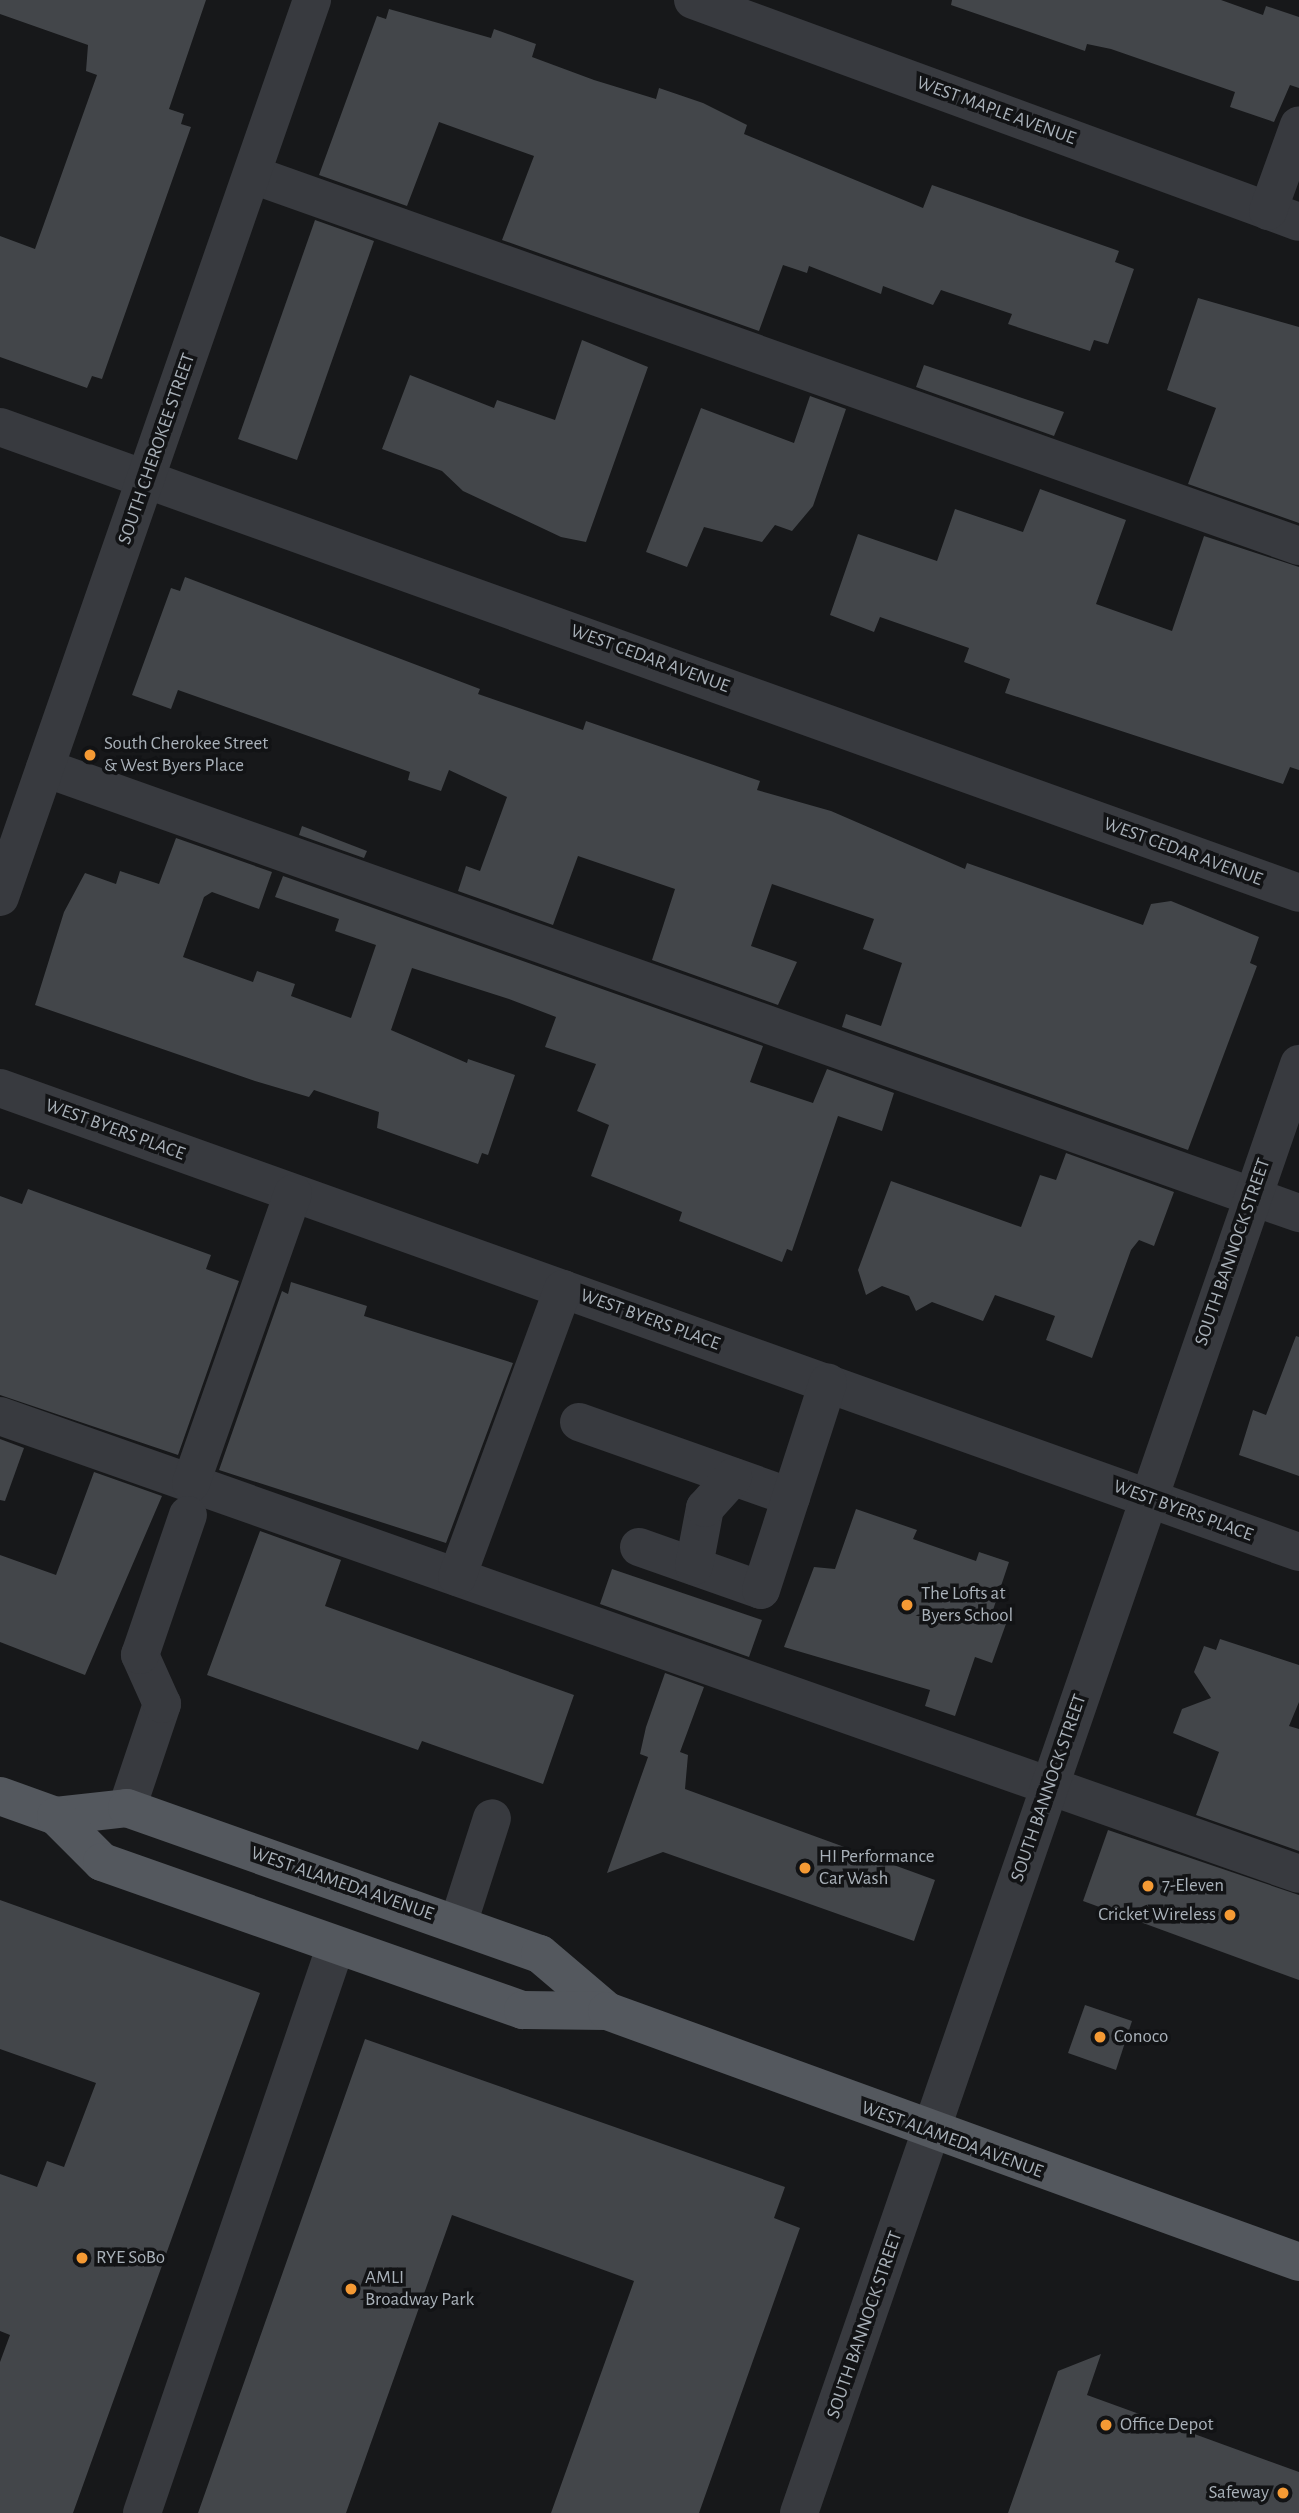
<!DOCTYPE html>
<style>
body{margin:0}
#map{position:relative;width:1299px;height:2513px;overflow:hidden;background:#17181a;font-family:"Alegreya Sans",sans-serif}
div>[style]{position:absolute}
.building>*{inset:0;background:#43464a}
.minor>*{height:38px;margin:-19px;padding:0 19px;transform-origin:19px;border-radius:19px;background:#383a3f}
.major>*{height:38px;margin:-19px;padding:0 19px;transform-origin:19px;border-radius:19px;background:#54585e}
.dots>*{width:19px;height:19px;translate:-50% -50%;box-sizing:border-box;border:4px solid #121315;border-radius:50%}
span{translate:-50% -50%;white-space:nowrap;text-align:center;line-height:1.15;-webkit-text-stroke:7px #121315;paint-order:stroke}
.street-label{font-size:19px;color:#a9b1b9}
.poi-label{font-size:19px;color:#a9b1b9}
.left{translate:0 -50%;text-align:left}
.right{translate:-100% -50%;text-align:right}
</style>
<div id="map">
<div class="building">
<div style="clip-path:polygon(0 0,206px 0,169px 109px,184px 114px,181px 124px,191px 127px,102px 379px,92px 376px,87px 388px,0 357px,0 236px,35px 249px,97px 75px,86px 71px,88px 45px,0 14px)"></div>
<div style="clip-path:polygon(952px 0,1221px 0,1263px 15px,1266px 6px,1299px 17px,1299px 88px,1290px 85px,1274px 122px,1230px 107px,1235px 92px,1111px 49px,1087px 44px,1085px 51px,951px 5px)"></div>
<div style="clip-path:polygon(389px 9px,491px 38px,494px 29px,536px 44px,532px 57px,594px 80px,656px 99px,659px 88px,703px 103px,747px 125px,744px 134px,923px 208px,932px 185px,1119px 251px,1115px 262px,1134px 269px,1108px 344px,1094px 340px,1090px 351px,1008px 324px,1012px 314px,941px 290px,933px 305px,883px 286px,881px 294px,809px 266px,807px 273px,783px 265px,759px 331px,502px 240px,534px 156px,439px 122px,407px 206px,319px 175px,377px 16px,386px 19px)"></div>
<div style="clip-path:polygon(315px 220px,374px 241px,297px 460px,238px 439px)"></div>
<div style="clip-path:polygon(1198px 298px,1299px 327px,1299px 523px,1188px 484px,1216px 408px,1167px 390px)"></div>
<div style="clip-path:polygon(582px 340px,648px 367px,586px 542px,561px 537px,463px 491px,442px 471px,382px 449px,410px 375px,494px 408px,497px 400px,555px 420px)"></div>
<div style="clip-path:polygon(924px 365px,1064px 412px,1054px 436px,916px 387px)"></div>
<div style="clip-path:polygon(810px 396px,846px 409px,813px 506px,792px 531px,775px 525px,762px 542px,704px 527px,687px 567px,646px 552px,701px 408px,794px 443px)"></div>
<div style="clip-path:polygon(1040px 489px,1126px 520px,1096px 604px,1172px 631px,1204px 536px,1299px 567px,1299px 770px,1290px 767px,1283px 784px,1005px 693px,1010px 679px,964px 662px,969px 648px,880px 617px,874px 632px,830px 615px,858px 534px,937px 561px,955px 509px,1023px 532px)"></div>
<div style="clip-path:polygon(185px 577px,480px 689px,478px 694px,583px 730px,586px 721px,760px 781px,757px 790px,831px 811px,965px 869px,967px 863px,1143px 925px,1151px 904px,1171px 901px,1259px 937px,1250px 963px,1257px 966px,1188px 1150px,842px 1027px,846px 1014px,881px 1026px,902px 963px,863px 949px,874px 919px,772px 884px,751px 946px,797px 962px,778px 1005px,652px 960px,675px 889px,578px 856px,553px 925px,458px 891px,466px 866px,480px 871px,507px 797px,449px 770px,441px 791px,408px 780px,410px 772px,178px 690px,171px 709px,132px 695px,171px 588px,180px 591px)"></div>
<div style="clip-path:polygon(302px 826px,367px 851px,364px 858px,299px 835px)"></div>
<div style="clip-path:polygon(176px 838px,272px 872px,259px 909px,212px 892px,204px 897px,183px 957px,253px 982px,257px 971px,295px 984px,291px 996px,351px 1018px,376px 945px,335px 931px,339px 919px,275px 897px,283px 876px,763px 1046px,750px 1082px,813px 1103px,827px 1069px,894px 1093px,882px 1131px,838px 1116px,792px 1251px,787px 1249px,782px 1262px,679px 1221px,682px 1212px,591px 1176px,609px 1125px,577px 1111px,596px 1064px,545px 1047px,556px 1017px,509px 999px,412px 968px,391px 1030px,467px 1063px,468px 1059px,515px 1075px,488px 1155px,482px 1153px,478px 1164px,377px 1128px,379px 1112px,314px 1090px,309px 1097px,255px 1081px,35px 1005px,64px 912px,85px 873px,116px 884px,120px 871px,159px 884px)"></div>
<div style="clip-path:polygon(1066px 1153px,1174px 1192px,1154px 1246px,1139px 1240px,1131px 1250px,1092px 1358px,1046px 1340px,1055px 1316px,995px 1295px,983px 1321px,932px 1302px,916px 1311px,909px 1296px,882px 1286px,866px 1295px,858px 1270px,891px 1181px,1021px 1227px,1040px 1175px,1056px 1180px)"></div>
<div style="clip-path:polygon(28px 1189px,211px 1255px,206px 1269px,239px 1281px,178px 1455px,0 1395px,0 1196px,22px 1204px)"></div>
<div style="clip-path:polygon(291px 1282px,367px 1306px,364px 1316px,513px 1363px,446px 1543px,219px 1470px,282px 1291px,288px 1294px)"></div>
<div style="clip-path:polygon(1296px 1336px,1299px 1337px,1299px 1476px,1239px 1455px,1253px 1410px,1266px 1415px)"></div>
<div style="clip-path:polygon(0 1439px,24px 1448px,5px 1501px,0 1500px)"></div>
<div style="clip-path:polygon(94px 1472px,162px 1496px,85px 1675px,0 1642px,0 1555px,56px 1575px)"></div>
<div style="clip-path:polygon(856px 1509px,917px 1530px,913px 1539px,976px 1561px,979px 1552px,1009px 1562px,991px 1616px,1007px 1621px,992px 1663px,975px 1657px,955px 1716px,925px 1706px,930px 1690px,784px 1647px,814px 1567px,835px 1569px)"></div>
<div style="clip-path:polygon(260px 1531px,341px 1560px,325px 1606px,574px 1695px,543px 1784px,422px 1741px,418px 1750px,207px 1675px)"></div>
<div style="clip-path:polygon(612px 1569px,762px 1620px,749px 1657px,600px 1604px)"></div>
<div style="clip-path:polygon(1220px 1639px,1299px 1665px,1299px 1702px,1289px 1726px,1299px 1729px,1299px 1851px,1196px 1815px,1219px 1752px,1173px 1733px,1182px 1709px,1211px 1698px,1194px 1672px,1204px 1646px,1216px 1650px)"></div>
<div style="clip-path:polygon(665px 1673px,704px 1687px,680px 1752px,688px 1755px,685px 1789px,935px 1880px,914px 1941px,663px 1852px,607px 1873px,648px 1757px,640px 1754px,646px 1727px)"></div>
<div style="clip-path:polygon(1108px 1830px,1299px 1895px,1299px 1980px,1083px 1901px)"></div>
<div style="clip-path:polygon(0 1900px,260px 1993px,73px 2513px,0 2513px,0 2362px,10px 2335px,0 2331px,0 2174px,37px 2187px,47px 2161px,64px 2167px,96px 2083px,0 2049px)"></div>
<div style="clip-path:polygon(1085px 2005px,1132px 2021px,1116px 2070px,1068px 2053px)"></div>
<div style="clip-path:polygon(365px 2039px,785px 2187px,774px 2218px,800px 2228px,699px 2513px,551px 2513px,634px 2281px,452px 2215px,346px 2513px,198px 2513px)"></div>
<div style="clip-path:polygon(1101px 2354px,1087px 2395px,1299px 2472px,1299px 2513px,1008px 2513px,1058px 2371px)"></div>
</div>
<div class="minor">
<div style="left:693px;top:0;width:645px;rotate:20.12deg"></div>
<div style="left:253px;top:175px;width:1110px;rotate:19.53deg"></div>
<div style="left:1268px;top:211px;width:91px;rotate:-70.2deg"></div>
<div style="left:0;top:427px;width:1380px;rotate:19.73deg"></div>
<div style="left:45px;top:768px;width:1331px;rotate:19.54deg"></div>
<div style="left:0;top:897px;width:950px;rotate:-70.82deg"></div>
<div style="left:0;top:1088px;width:1379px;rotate:19.66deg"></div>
<div style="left:0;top:1416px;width:1377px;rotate:19.42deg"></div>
<div style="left:579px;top:1422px;width:225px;rotate:19.5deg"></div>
<div style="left:191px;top:1483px;width:307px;rotate:-70.6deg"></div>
<div style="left:639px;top:1547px;width:129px;rotate:19.4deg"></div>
<div style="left:761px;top:1590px;width:218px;rotate:-72.1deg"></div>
<div style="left:694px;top:1566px;width:59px;rotate:-79.3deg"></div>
<div style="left:705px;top:1508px;width:42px;rotate:-47.9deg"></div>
<div style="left:457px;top:1577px;width:307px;rotate:-69.8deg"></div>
<div style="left:127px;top:1808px;width:110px;rotate:-71.4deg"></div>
<div style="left:162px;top:1704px;width:54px;rotate:-114.2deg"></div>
<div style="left:140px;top:1655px;width:148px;rotate:-71.1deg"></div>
<div style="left:458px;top:1924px;width:111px;rotate:-72.2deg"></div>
<div style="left:142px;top:2513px;width:600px;rotate:-71.14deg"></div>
<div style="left:799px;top:2513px;width:1533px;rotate:-70.96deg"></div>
</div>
<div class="major">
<div style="left:0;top:1796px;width:59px;rotate:19.7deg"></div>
<div style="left:56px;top:1816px;width:71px;rotate:-6.4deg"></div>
<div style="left:127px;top:1808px;width:438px;rotate:19.5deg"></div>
<div style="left:540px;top:1954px;width:88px;rotate:40.4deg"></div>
<div style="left:56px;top:1816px;width:65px;rotate:45deg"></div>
<div style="left:102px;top:1862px;width:446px;rotate:19.4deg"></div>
<div style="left:523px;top:2010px;width:84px;rotate:0.7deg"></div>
<div style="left:607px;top:2011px;width:736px;rotate:19.94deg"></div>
</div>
<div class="dots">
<div style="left:90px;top:755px;background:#f59a34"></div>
<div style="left:907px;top:1605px;background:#f59a34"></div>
<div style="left:805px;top:1868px;background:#f59a34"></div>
<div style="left:1148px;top:1886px;background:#f59a34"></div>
<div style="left:1230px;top:1915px;background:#f59a34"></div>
<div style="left:1100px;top:2037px;background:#f59a34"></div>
<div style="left:82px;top:2258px;background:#f59a34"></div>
<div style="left:351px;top:2289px;background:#f59a34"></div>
<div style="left:1106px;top:2425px;background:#f59a34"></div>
<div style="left:1283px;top:2493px;background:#f59a34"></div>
</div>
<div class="street-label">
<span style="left:996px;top:111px;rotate:20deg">WEST MAPLE AVENUE</span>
<span style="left:157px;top:449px;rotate:-71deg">SOUTH CHEROKEE STREET</span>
<span style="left:650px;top:659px;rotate:20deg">WEST CEDAR AVENUE</span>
<span style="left:1183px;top:852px;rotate:20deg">WEST CEDAR AVENUE</span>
<span style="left:115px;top:1130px;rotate:20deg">WEST BYERS PLACE</span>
<span style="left:1233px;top:1252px;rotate:-71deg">SOUTH BANNOCK STREET</span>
<span style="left:650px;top:1320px;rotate:20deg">WEST BYERS PLACE</span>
<span style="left:1183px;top:1511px;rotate:20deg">WEST BYERS PLACE</span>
<span style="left:1049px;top:1788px;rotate:-71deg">SOUTH BANNOCK STREET</span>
<span style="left:342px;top:1884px;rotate:19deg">WEST ALAMEDA AVENUE</span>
<span style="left:952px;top:2140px;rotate:20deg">WEST ALAMEDA AVENUE</span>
<span style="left:865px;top:2325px;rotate:-71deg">SOUTH BANNOCK STREET</span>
</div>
<div class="poi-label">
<span class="left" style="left:104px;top:755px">South Cherokee Street<br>&amp; West Byers Place</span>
<span class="left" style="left:921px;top:1605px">The Lofts at<br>Byers School</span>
<span class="left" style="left:819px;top:1868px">HI Performance<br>Car Wash</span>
<span class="left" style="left:1162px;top:1886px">7-Eleven</span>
<span class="right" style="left:1216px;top:1915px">Cricket Wireless</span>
<span class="left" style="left:1114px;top:2037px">Conoco</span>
<span class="left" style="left:96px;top:2258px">RYE SoBo</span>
<span class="left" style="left:365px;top:2289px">AMLI<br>Broadway Park</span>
<span class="left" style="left:1120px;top:2425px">Office Depot</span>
<span class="right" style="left:1269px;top:2493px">Safeway</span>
</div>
</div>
